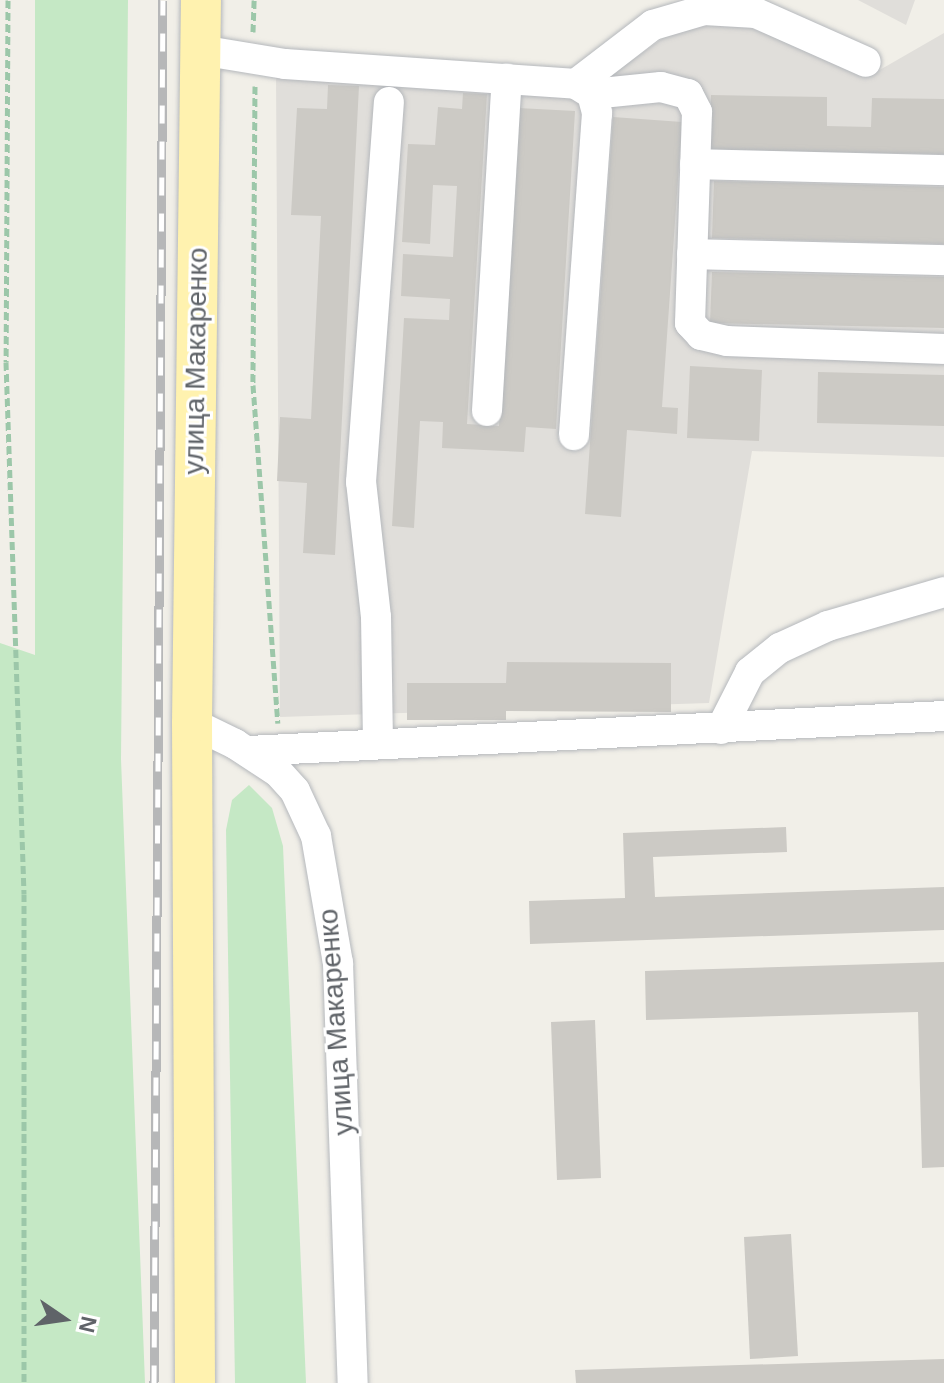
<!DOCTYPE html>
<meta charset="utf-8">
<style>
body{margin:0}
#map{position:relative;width:944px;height:1383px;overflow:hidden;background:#f1efe8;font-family:Helvetica,sans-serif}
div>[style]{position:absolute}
.industrial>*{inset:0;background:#e0deda}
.green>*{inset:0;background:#c5e8c5}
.building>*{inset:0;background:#cccac5}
.path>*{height:5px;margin-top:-2.5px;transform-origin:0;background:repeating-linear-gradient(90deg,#9cc7a9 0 8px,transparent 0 12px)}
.roads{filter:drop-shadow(0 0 2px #b5b8bc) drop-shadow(0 0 2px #b5b8bc)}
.minor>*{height:30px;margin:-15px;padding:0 15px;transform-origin:15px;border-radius:15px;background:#fff}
.major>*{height:40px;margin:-20px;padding:0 20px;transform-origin:20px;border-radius:20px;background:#fff2af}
.rail>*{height:9px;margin-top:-4.5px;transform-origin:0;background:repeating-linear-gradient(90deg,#fff 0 18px,#b6b7b8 0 36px);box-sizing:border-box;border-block:2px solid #b6b7b8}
span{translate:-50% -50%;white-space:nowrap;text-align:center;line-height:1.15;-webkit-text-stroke:6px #fff;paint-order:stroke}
.street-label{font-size:28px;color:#5f6368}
.north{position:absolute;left:24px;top:1279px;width:80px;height:80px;-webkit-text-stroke:6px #fff;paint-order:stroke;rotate:103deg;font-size:22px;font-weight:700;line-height:32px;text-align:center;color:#5f6368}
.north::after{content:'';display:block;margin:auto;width:28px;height:36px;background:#5f6368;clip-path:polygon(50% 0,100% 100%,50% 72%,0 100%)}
</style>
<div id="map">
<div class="industrial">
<div style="clip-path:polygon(858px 0,915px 0,906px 25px)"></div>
<div style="clip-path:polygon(733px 21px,871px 75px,944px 33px,944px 457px,752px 451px,709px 703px,280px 717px,276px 77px,607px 78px,680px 26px)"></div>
</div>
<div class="green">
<div style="clip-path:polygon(35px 0,128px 0,121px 759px,145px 1383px,0 1383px,0 643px,35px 655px)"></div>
<div style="clip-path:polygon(249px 785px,272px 808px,283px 846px,306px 1383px,235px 1383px,226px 830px,232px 800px)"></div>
</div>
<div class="building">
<div style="clip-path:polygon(328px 85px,359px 86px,335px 555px,303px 553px,307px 483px,277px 481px,280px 417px,311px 419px,321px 216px,291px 215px,297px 108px,327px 109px)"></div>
<div style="clip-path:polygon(463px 93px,487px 94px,467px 424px,499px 426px,518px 108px,575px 111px,556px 429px,526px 427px,524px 452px,442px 448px,443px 422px,420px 421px,414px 528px,392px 526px,404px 318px,449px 320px,450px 299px,401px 296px,403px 254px,453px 257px,457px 186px,433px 185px,430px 244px,402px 242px,408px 144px,435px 145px,438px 107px,462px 109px)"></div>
<div style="clip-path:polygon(711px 95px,827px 97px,827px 126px,871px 127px,872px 98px,944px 99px,944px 154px,710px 150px)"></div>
<div style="clip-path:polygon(613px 117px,682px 122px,662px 407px,678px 408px,677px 434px,627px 430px,621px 517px,585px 514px)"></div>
<div style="clip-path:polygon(714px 181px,944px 187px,944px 244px,712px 238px)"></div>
<div style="clip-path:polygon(712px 272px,944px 277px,944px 328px,710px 323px)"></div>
<div style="clip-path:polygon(690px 366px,762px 370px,759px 441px,687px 438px)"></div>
<div style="clip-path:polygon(818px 372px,944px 375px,944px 426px,817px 423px)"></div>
<div style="clip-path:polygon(507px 662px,671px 663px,671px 712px,506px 711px,506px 720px,407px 720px,407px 683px,506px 683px)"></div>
<div style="clip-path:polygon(786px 827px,787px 852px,653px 857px,655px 897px,944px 887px,944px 930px,530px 944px,529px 901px,625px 898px,623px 833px)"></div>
<div style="clip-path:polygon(944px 962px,944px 1167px,922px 1168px,918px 1012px,646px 1020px,645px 971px)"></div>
<div style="clip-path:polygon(595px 1020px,601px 1178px,557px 1180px,551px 1022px)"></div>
<div style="clip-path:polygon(791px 1234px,798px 1356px,750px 1359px,744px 1237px)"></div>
<div style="clip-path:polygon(944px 1359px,944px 1383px,576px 1383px,575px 1370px)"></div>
</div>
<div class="path">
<div style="left:8px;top:0;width:362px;rotate:90.3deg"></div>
<div style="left:6px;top:362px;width:532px;rotate:88.06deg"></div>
<div style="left:24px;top:894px;width:489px;rotate:90deg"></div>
<div style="left:253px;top:32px;width:32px;rotate:-88deg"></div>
<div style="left:255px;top:86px;width:299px;rotate:90.4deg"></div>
<div style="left:253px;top:385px;width:339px;rotate:85.8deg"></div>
</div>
<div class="roads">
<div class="minor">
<div style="left:200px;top:50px;width:86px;rotate:9.4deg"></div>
<div style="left:285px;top:64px;width:292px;rotate:3.9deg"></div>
<div style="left:576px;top:84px;width:19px;rotate:32deg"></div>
<div style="left:592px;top:94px;width:20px;rotate:75deg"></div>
<div style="left:597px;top:113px;width:323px;rotate:94.1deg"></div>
<div style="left:576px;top:84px;width:97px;rotate:-37.5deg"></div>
<div style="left:653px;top:25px;width:53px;rotate:-16.4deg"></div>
<div style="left:704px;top:10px;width:52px;rotate:3.3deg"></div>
<div style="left:756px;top:13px;width:120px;rotate:24deg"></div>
<div style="left:592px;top:94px;width:69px;rotate:-5.8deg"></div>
<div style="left:661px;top:87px;width:28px;rotate:15deg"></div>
<div style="left:688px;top:94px;width:20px;rotate:63deg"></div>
<div style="left:697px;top:112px;width:211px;rotate:91.9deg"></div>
<div style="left:690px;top:323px;width:16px;rotate:47deg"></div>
<div style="left:701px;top:335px;width:27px;rotate:13deg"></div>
<div style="left:727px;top:341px;width:217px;rotate:2.1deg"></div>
<div style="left:695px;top:164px;width:249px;rotate:1.4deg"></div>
<div style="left:692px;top:254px;width:252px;rotate:1.4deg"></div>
<div style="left:487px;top:411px;width:333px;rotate:-86.6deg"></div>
<div style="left:192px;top:723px;width:48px;rotate:26deg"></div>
<div style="left:235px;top:744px;width:51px;rotate:33.1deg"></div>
<div style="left:278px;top:772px;width:25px;rotate:48deg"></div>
<div style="left:295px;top:791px;width:50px;rotate:65deg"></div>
<div style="left:316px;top:836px;width:129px;rotate:80.2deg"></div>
<div style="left:338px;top:963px;width:420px;rotate:88deg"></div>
<div style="left:721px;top:729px;width:64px;rotate:-63deg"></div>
<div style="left:750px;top:672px;width:38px;rotate:-39deg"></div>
<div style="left:780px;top:648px;width:53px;rotate:-24.6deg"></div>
<div style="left:828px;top:626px;width:121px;rotate:-16.3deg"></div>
<div style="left:378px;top:743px;width:126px;rotate:-90.9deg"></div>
<div style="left:376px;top:617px;width:136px;rotate:-96.3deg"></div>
<div style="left:361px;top:482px;width:381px;rotate:-85.8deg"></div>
<div style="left:249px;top:751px;width:696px;rotate:-2.88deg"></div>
</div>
<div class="major">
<div style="left:195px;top:1383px;width:660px;rotate:-90.26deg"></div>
<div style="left:192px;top:723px;width:723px;rotate:-89.29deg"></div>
</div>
</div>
<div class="rail">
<div style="left:154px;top:1383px;width:1383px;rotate:-89.63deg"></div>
</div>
<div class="street-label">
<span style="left:196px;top:361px;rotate:-89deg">улица Макаренко</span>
<span style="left:336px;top:1022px;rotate:-94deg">улица Макаренко</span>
</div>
<div class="north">N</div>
</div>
